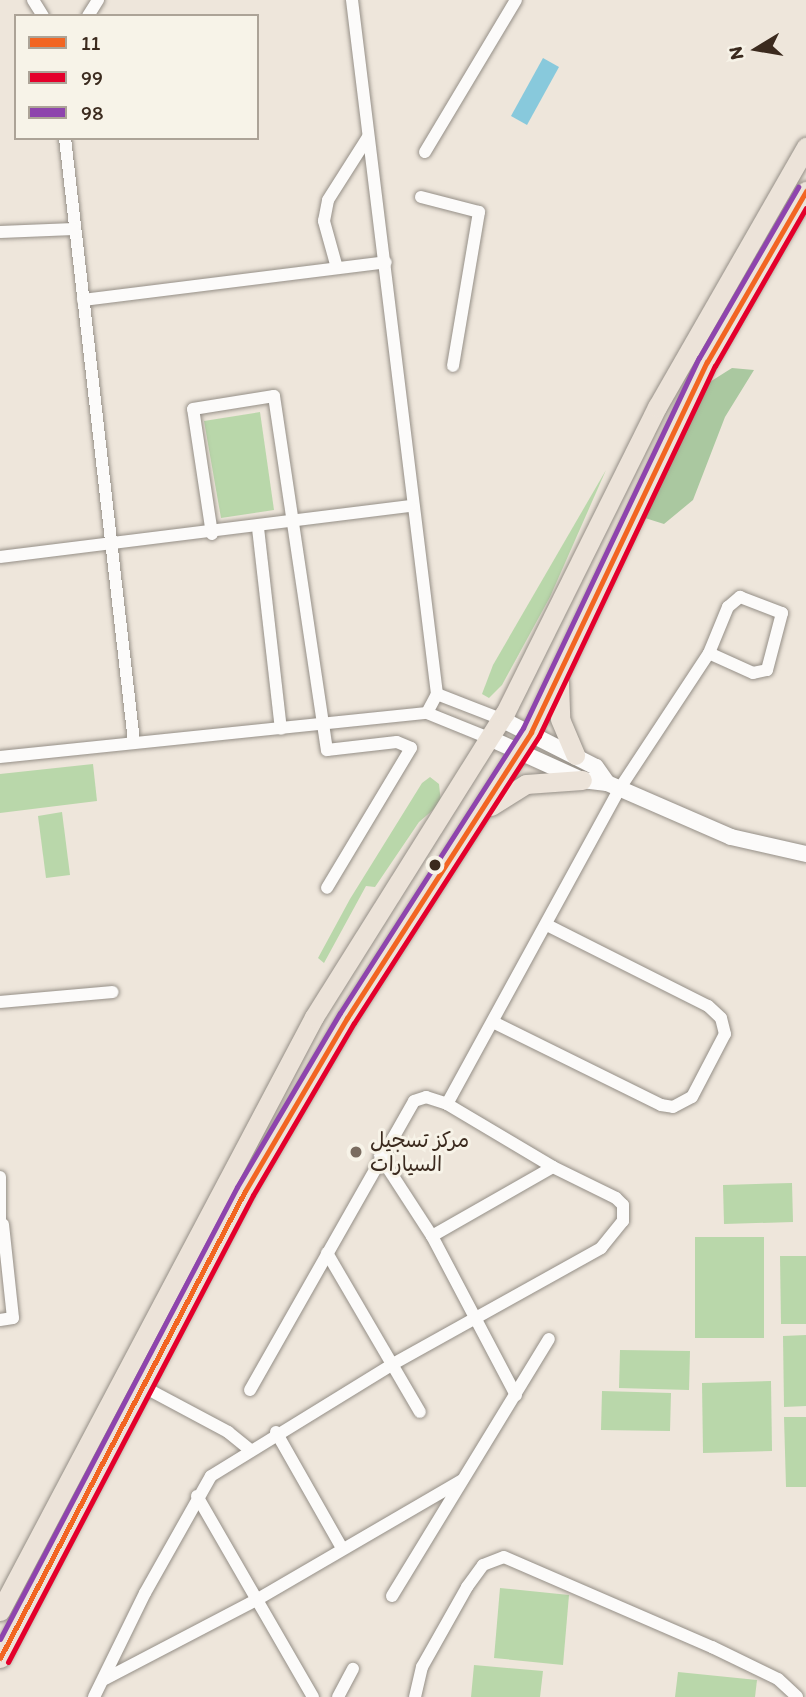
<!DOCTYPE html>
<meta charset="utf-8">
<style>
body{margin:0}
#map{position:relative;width:806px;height:1697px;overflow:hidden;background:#eee6db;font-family:Itim,"Playpen Sans Arabic",sans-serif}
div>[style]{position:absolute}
.green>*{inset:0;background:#b9d7aa}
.forest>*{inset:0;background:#aac8a0}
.water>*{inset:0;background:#88c9dc}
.roads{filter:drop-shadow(0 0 2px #958f87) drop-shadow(0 0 2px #958f87)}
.minor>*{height:12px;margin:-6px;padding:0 6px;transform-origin:6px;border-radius:6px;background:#fcfbfa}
.tertiary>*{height:16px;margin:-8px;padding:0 8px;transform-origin:8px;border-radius:8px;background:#fcfbfa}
.primary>*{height:19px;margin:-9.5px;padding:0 9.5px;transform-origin:9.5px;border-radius:9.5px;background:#ece3d9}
.bus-1>*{height:5px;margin:-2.5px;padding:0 2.5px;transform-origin:2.5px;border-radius:2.5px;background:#f26522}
.bus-2>*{height:5px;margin:-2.5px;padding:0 2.5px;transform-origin:2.5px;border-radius:2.5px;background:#e4002b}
.bus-3>*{height:5px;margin:-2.5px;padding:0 2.5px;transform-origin:2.5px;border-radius:2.5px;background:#8e44ad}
.dots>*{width:19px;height:19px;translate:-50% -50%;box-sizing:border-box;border:4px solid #f7f3e8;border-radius:50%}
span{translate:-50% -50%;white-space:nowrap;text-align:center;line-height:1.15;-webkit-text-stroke:6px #f7f3e8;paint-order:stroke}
.poi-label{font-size:21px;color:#3b2a1e}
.left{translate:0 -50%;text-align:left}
.legend{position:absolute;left:14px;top:14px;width:245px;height:126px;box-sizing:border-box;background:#f7f3e8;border:2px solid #aca397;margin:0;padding:9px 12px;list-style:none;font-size:21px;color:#3b2a1e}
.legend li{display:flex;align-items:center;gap:14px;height:35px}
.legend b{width:35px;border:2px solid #aca397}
.north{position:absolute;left:722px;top:14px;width:70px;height:70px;-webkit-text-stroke:5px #f7f3e8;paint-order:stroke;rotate:259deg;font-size:19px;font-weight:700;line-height:28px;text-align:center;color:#3b2a1e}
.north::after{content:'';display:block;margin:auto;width:24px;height:32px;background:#3b2a1e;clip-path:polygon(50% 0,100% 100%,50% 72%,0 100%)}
</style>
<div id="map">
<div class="green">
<div style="clip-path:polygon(260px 412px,274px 510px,221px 518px,204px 421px)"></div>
<div style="clip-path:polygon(606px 470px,550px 597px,502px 685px,489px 698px,482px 694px,493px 665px)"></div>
<div style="clip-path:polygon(93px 764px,97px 801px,0 813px,0 774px)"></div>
<div style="clip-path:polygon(430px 777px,439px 784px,441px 803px,419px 822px,375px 887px,366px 886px,324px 963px,318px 958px,350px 899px,422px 783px)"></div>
<div style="clip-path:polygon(62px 812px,70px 875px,46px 878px,38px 816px)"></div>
<div style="clip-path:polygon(792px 1183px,793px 1222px,724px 1224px,723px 1185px)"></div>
<div style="clip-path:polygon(695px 1237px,764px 1237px,764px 1338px,695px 1338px)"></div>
<div style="clip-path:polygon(780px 1256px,806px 1256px,806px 1324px,781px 1324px)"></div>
<div style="clip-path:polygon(806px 1335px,806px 1406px,784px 1407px,783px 1336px)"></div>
<div style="clip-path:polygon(620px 1350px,690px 1351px,689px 1390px,619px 1388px)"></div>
<div style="clip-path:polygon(771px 1381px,772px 1451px,703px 1453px,702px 1383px)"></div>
<div style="clip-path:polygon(602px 1391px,671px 1393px,670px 1431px,601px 1430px)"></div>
<div style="clip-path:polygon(784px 1417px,806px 1417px,806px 1487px,786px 1487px)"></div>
<div style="clip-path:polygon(500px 1588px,569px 1595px,563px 1665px,494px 1658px)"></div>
<div style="clip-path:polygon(474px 1665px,543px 1671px,540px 1697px,471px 1697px)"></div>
<div style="clip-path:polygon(678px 1672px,757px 1680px,755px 1697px,675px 1697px)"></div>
</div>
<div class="forest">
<div style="clip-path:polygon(732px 368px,754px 370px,725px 417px,693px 500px,664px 524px,645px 518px,705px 385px)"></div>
</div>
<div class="water">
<div style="clip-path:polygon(543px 58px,559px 67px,527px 125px,511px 116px)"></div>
</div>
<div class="roads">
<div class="minor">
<div style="left:33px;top:0;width:19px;rotate:58deg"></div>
<div style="left:352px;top:0;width:699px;rotate:83.02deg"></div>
<div style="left:437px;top:694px;width:21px;rotate:118deg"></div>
<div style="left:88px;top:16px;width:19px;rotate:-58deg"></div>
<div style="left:65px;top:138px;width:608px;rotate:83.48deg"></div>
<div style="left:425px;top:152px;width:177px;rotate:-59.1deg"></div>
<div style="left:421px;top:197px;width:60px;rotate:14.5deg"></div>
<div style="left:479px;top:212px;width:156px;rotate:99.6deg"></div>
<div style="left:0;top:232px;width:74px;rotate:-2.3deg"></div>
<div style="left:337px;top:268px;width:49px;rotate:-105.5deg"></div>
<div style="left:324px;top:221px;width:21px;rotate:-79deg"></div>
<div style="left:328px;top:200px;width:75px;rotate:-57.6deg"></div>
<div style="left:83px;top:300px;width:305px;rotate:-7.1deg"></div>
<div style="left:258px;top:528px;width:202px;rotate:83.5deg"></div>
<div style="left:212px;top:534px;width:126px;rotate:-98.6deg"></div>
<div style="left:193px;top:409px;width:82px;rotate:-9.1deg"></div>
<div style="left:274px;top:396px;width:358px;rotate:81.5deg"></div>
<div style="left:327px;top:750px;width:70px;rotate:-6.5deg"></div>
<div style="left:397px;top:742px;width:15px;rotate:23deg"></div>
<div style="left:411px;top:748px;width:163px;rotate:121deg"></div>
<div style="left:0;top:557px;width:414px;rotate:-7.1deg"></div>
<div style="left:437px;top:694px;width:69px;rotate:21.3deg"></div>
<div style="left:0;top:757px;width:429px;rotate:-5.9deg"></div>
<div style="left:427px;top:713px;width:67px;rotate:22deg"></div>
<div style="left:0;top:1002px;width:113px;rotate:-5.1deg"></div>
<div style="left:495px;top:1023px;width:185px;rotate:26.3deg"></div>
<div style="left:661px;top:1105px;width:12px;rotate:9deg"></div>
<div style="left:673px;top:1107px;width:21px;rotate:-28deg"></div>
<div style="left:692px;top:1097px;width:71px;rotate:-62.4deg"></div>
<div style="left:725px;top:1034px;width:16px;rotate:-104deg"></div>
<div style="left:721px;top:1018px;width:18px;rotate:-137deg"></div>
<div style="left:708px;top:1006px;width:180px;rotate:-153.3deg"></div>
<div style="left:380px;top:1156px;width:95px;rotate:57deg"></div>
<div style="left:432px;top:1236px;width:180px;rotate:62.2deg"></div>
<div style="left:0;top:1177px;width:49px;rotate:90deg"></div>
<div style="left:432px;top:1236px;width:139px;rotate:-29.7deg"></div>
<div style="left:327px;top:1253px;width:184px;rotate:59.7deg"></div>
<div style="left:0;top:1320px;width:13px;rotate:-9deg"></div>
<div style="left:13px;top:1318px;width:94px;rotate:-96.1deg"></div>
<div style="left:142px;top:1386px;width:98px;rotate:28.1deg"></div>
<div style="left:228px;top:1432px;width:27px;rotate:39deg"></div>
<div style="left:250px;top:1390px;width:332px;rotate:-60.4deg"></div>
<div style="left:414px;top:1101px;width:13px;rotate:-18deg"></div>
<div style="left:426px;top:1097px;width:22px;rotate:18deg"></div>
<div style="left:447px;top:1104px;width:360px;rotate:-61.3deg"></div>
<div style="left:620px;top:788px;width:162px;rotate:-56.6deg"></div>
<div style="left:709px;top:653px;width:50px;rotate:-67.6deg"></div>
<div style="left:728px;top:607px;width:16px;rotate:-40deg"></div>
<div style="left:740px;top:597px;width:45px;rotate:20.9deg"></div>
<div style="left:782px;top:613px;width:59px;rotate:104.7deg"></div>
<div style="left:767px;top:670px;width:14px;rotate:168deg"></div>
<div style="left:753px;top:673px;width:48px;rotate:-155.6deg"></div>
<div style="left:276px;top:1432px;width:133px;rotate:60.4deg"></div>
<div style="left:197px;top:1496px;width:232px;rotate:60deg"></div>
<div style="left:392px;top:1596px;width:301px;rotate:-58.6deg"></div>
<div style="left:105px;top:1679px;width:173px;rotate:-27.6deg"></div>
<div style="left:258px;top:1599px;width:235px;rotate:-30.2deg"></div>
<div style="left:94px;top:1697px;width:116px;rotate:-63.9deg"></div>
<div style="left:145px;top:1593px;width:134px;rotate:-60.6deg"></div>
<div style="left:211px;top:1476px;width:214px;rotate:-31.6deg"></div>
<div style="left:393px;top:1364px;width:238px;rotate:-29.1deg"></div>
<div style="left:601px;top:1248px;width:35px;rotate:-51deg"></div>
<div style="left:623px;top:1221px;width:16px;rotate:-90deg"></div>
<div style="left:623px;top:1205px;width:10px;rotate:-135deg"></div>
<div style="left:616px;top:1198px;width:70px;rotate:-153.8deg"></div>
<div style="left:553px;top:1167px;width:123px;rotate:-149.3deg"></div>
<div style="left:338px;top:1697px;width:32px;rotate:-62deg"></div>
<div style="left:415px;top:1697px;width:31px;rotate:-77deg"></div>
<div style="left:422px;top:1667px;width:92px;rotate:-60.6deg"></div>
<div style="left:467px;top:1587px;width:27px;rotate:-54deg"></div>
<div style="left:483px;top:1565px;width:22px;rotate:-21deg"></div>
<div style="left:504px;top:1557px;width:227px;rotate:23.4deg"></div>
<div style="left:712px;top:1647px;width:73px;rotate:25.9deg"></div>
<div style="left:778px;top:1679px;width:26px;rotate:43deg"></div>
</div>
<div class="tertiary">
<div style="left:501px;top:719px;width:106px;rotate:26.8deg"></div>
<div style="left:596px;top:767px;width:19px;rotate:55deg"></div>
<div style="left:489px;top:738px;width:102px;rotate:24.3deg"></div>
<div style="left:582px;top:780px;width:25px;rotate:7deg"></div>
<div style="left:607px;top:783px;width:135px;rotate:23.5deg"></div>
<div style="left:731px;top:837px;width:77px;rotate:12.8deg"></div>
</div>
<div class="primary">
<div style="left:559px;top:682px;width:37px;rotate:88deg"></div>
<div style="left:560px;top:719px;width:39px;rotate:67deg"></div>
<div style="left:491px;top:806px;width:41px;rotate:-32.2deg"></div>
<div style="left:526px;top:784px;width:56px;rotate:-4.1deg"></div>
<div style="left:0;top:1611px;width:672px;rotate:-62.14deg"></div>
<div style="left:314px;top:1017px;width:359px;rotate:-57.9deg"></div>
<div style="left:505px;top:713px;width:342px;rotate:-63.6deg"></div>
<div style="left:657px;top:407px;width:300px;rotate:-60.2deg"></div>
<div style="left:0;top:1658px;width:527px;rotate:-62.32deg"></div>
<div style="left:245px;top:1191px;width:201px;rotate:-59.5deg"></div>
<div style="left:347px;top:1018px;width:340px;rotate:-57.2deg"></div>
<div style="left:531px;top:732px;width:410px;rotate:-64.6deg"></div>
<div style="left:707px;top:362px;width:198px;rotate:-59.9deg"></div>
</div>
</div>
<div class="bus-1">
<div style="left:0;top:1658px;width:527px;rotate:-62.32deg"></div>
<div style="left:245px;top:1191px;width:201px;rotate:-59.5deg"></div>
<div style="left:347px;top:1018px;width:340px;rotate:-57.2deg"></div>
<div style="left:531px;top:732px;width:410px;rotate:-64.6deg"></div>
<div style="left:707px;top:362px;width:198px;rotate:-59.9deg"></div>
</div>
<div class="bus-2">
<div style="left:8px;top:1662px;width:527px;rotate:-62.32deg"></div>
<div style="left:253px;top:1195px;width:199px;rotate:-59.6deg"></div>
<div style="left:354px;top:1023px;width:341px;rotate:-57.2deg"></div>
<div style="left:539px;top:736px;width:410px;rotate:-64.6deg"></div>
<div style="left:715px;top:366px;width:182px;rotate:-60.1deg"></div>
</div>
<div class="bus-3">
<div style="left:0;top:1639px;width:510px;rotate:-62.33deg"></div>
<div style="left:237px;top:1187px;width:202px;rotate:-59.4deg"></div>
<div style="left:340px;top:1013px;width:339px;rotate:-57.3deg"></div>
<div style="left:523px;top:728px;width:410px;rotate:-64.6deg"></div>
<div style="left:699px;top:358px;width:198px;rotate:-59.9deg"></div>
</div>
<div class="dots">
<div style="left:435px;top:865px;background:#3b2a1e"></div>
<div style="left:356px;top:1152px;background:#7a6c60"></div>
</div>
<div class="poi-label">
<span class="left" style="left:370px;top:1152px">مركز تسجيل<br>السيارات</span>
</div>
<ul class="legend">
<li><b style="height:9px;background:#f26522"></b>11</li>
<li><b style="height:9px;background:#e4002b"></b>99</li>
<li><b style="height:9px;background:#8e44ad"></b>98</li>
</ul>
<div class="north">N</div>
</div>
